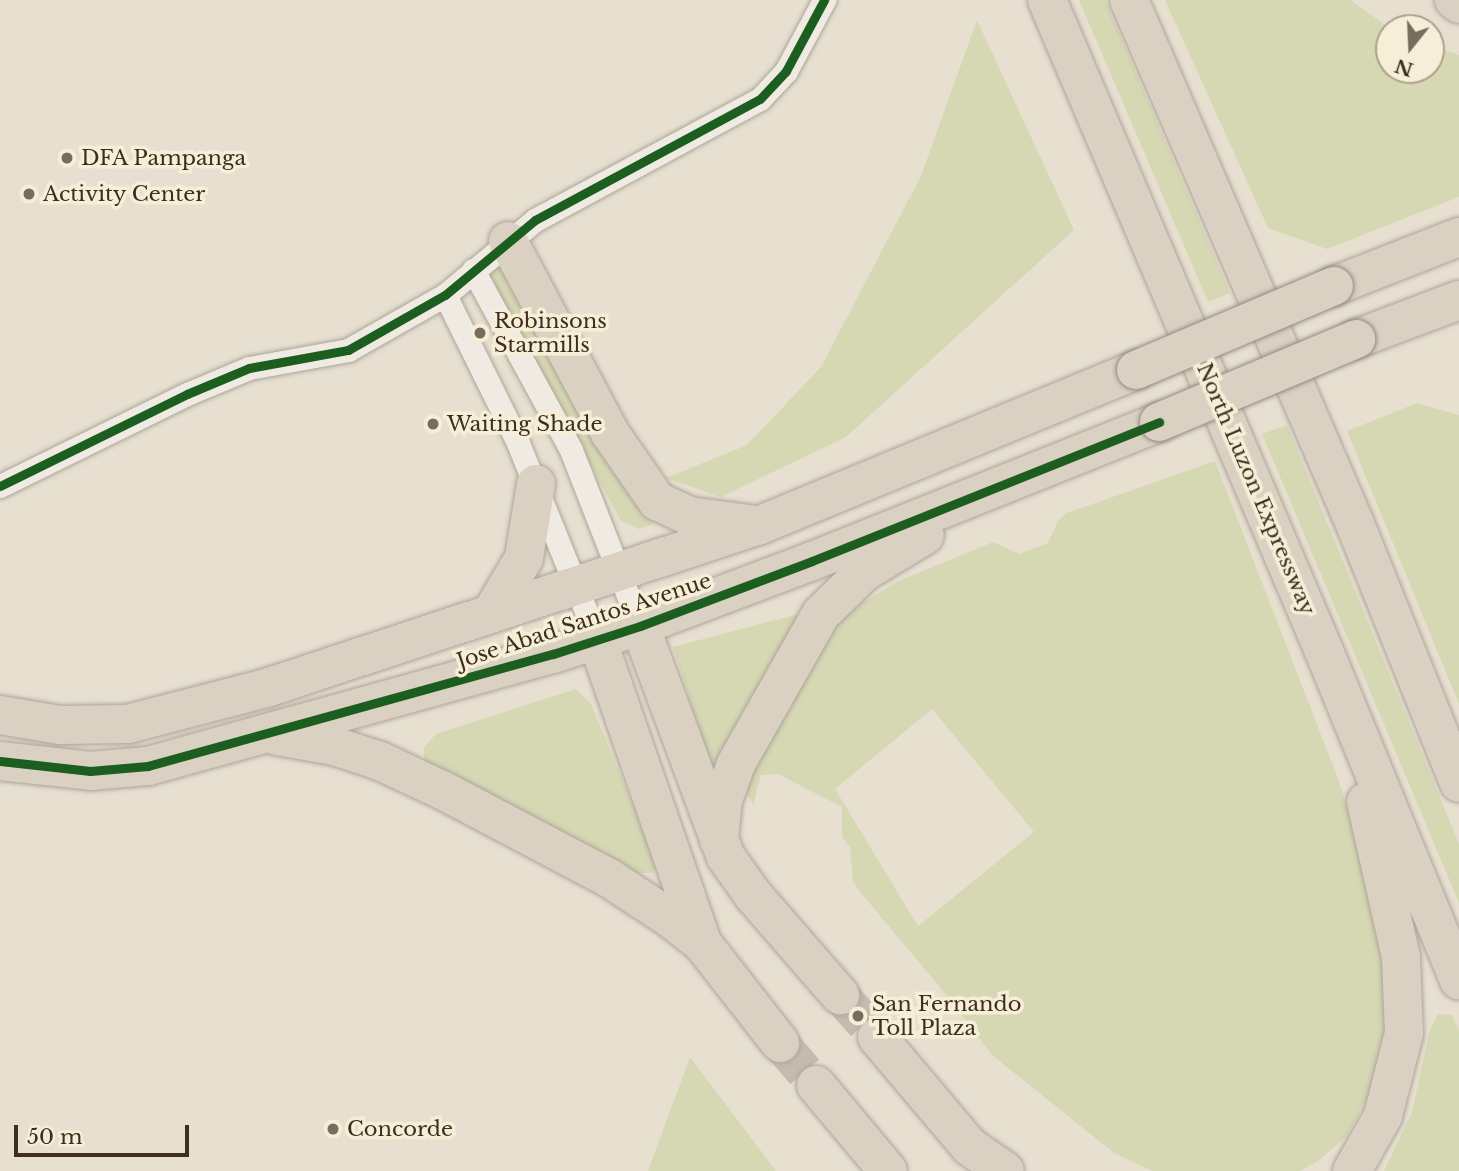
<!DOCTYPE html>
<style>
body{margin:0}
#map{position:relative;width:1459px;height:1171px;overflow:hidden;background:#e7e0d1;font-family:"Libre Baskerville",serif}
div>[style]{position:absolute}
.green>*{inset:0;background:#d6d7b3}
.highway-tunnel>*{height:38px;margin-top:-19px;transform-origin:0;background:repeating-linear-gradient(90deg,#c5bcae 0 38px,transparent 0 57px)}
.roads{filter:drop-shadow(0 0 2px #ada599) drop-shadow(0 0 2px #ada599)}
.street>*{height:23px;margin:-11.5px;padding:0 11.5px;transform-origin:11.5px;border-radius:11.5px;background:#efebe3}
.highway>*{height:38px;margin:-19px;padding:0 19px;transform-origin:19px;border-radius:19px;background:#dad1c2}
.bridges{filter:drop-shadow(0 0 2px #928b80) drop-shadow(0 0 2px #928b80)}
.highway-bridge>*{height:38px;margin:-19px;padding:0 19px;transform-origin:19px;border-radius:19px;background:#dad1c2}
.cycleway>*{height:9px;margin:-4.5px;padding:0 4.5px;transform-origin:4.5px;border-radius:4.5px;background:#1b5e20}
.dots>*{width:19px;height:19px;translate:-50% -50%;box-sizing:border-box;border:4px solid #f7eed8;border-radius:50%}
span{translate:-50% -50%;white-space:nowrap;text-align:center;line-height:1.15;-webkit-text-stroke:7px #f7eed8;paint-order:stroke}
.poi-label{font-size:21px;color:#3d2e20}
.left{translate:0 -50%;text-align:left}
.street-label{font-size:21px;color:#3d2e20}
.north{position:absolute;left:1375px;top:14px;width:70px;height:70px;box-sizing:border-box;background:#f7eed8;border:2px solid #ada18e;border-radius:50%;rotate:198deg;font-size:19px;font-weight:700;line-height:28px;text-align:center;color:#3d2e20}
.north::after{content:'';display:block;margin:auto;width:24px;height:32px;background:#786c5e;clip-path:polygon(50% 0,100% 100%,50% 72%,0 100%)}
.scale{position:absolute;left:14px;top:1125px;width:175px;height:32px;box-sizing:border-box;border:4px solid #3d2e20;border-top:0;padding-left:9px;font-size:21px;line-height:24px;white-space:nowrap;color:#3d2e20;-webkit-text-stroke:5px #f7eed8;paint-order:stroke}
</style>
<div id="map">
<div class="green">
<div style="clip-path:polygon(1079px 0,1105px 0,1230px 293px,1208px 302px)"></div>
<div style="clip-path:polygon(1165px 0,1350px 0,1390px 28px,1389px 70px,1431px 70px,1431px 45px,1459px 55px,1459px 197px,1327px 249px,1268px 228px)"></div>
<div style="clip-path:polygon(977px 20px,1074px 230px,846px 437px,721px 497px,666px 478px,747px 445px,821px 367px,921px 176px)"></div>
<div style="clip-path:polygon(498px 263px,656px 518px,651px 525px,639px 529px,621px 521px,488px 273px)"></div>
<div style="clip-path:polygon(1417px 403px,1459px 415px,1459px 704px,1347px 431px)"></div>
<div style="clip-path:polygon(1287px 425px,1459px 844px,1459px 903px,1262px 434px)"></div>
<div style="clip-path:polygon(evenodd,1215px 461px,1337px 776px,1357px 836px,1384px 949px,1387px 1039px,1371px 1091px,1347px 1136px,1318px 1161px,1300px 1171px,1152px 1171px,1114px 1153px,992px 1055px,939px 986px,860px 892px,853px 882px,850px 847px,842px 837px,842px 807px,778px 774px,761px 775px,753px 805px,742px 785px,827px 633px,860px 604px,901px 580px,993px 542px,1019px 554px,1048px 543px,1058px 521px,1067px 513px,1215px 461px,932px 709px,1034px 832px,918px 926px,835px 789px,932px 709px)"></div>
<div style="clip-path:polygon(806px 612px,714px 775px,673px 647px)"></div>
<div style="clip-path:polygon(576px 689px,591px 704px,655px 859px,657px 866px,653px 873px,637px 873px,424px 763px,424px 747px,436px 734px)"></div>
<div style="clip-path:polygon(1438px 1014px,1452px 1015px,1459px 1030px,1459px 1171px,1384px 1171px,1412px 1112px,1430px 1029px)"></div>
<div style="clip-path:polygon(690px 1057px,776px 1171px,648px 1171px)"></div>
</div>
<div class="highway-tunnel">
<div style="left:840px;top:995px;width:56px;rotate:48.6deg"></div>
<div style="left:780px;top:1043px;width:55px;rotate:49.4deg"></div>
</div>
<div class="roads">
<div class="street">
<div style="left:473px;top:270px;width:205px;rotate:61.4deg"></div>
<div style="left:571px;top:450px;width:189px;rotate:68.6deg"></div>
<div style="left:445px;top:295px;width:165px;rotate:63.7deg"></div>
<div style="left:518px;top:443px;width:211px;rotate:68deg"></div>
<div style="left:0;top:486px;width:208px;rotate:-26.2deg"></div>
<div style="left:187px;top:394px;width:67px;rotate:-22.8deg"></div>
<div style="left:249px;top:368px;width:101px;rotate:-10.3deg"></div>
<div style="left:348px;top:350px;width:112px;rotate:-29.6deg"></div>
<div style="left:445px;top:295px;width:117px;rotate:-39.8deg"></div>
<div style="left:535px;top:220px;width:255px;rotate:-28.3deg"></div>
<div style="left:760px;top:99px;width:38px;rotate:-47deg"></div>
<div style="left:786px;top:71px;width:81px;rotate:-61.8deg"></div>
</div>
<div class="highway">
<div style="left:1047px;top:0;width:707px;rotate:66.95deg"></div>
<div style="left:1324px;top:651px;width:356px;rotate:67.7deg"></div>
<div style="left:1129px;top:0;width:571px;rotate:66.67deg"></div>
<div style="left:1355px;top:524px;width:279px;rotate:68.1deg"></div>
<div style="left:1454px;top:0;width:6px;rotate:39deg"></div>
<div style="left:508px;top:241px;width:217px;rotate:62deg"></div>
<div style="left:610px;top:433px;width:83px;rotate:55.3deg"></div>
<div style="left:657px;top:501px;width:35px;rotate:25deg"></div>
<div style="left:689px;top:516px;width:61px;rotate:7.6deg"></div>
<div style="left:1334px;top:286px;width:134px;rotate:-21.4deg"></div>
<div style="left:1356px;top:339px;width:110px;rotate:-20.7deg"></div>
<div style="left:492px;top:612px;width:63px;rotate:-59.3deg"></div>
<div style="left:524px;top:558px;width:75px;rotate:-80.8deg"></div>
<div style="left:640px;top:626px;width:246px;rotate:69.6deg"></div>
<div style="left:726px;top:857px;width:47px;rotate:54.6deg"></div>
<div style="left:753px;top:895px;width:133px;rotate:49deg"></div>
<div style="left:597px;top:639px;width:322px;rotate:70.9deg"></div>
<div style="left:0;top:715px;width:61px;rotate:9.5deg"></div>
<div style="left:60px;top:725px;width:68px;rotate:-0.8deg"></div>
<div style="left:128px;top:724px;width:143px;rotate:-14.6deg"></div>
<div style="left:266px;top:688px;width:520px;rotate:-18.26deg"></div>
<div style="left:760px;top:525px;width:407px;rotate:-22.4deg"></div>
<div style="left:277px;top:736px;width:58px;rotate:10deg"></div>
<div style="left:334px;top:746px;width:48px;rotate:18.1deg"></div>
<div style="left:380px;top:761px;width:68px;rotate:25.1deg"></div>
<div style="left:442px;top:790px;width:189px;rotate:27.8deg"></div>
<div style="left:609px;top:878px;width:73px;rotate:33.3deg"></div>
<div style="left:670px;top:918px;width:41px;rotate:38deg"></div>
<div style="left:702px;top:943px;width:127px;rotate:52deg"></div>
<div style="left:0;top:761px;width:91px;rotate:6.3deg"></div>
<div style="left:90px;top:771px;width:58px;rotate:-4.9deg"></div>
<div style="left:148px;top:766px;width:420px;rotate:-15.5deg"></div>
<div style="left:553px;top:654px;width:91px;rotate:-17.8deg"></div>
<div style="left:640px;top:626px;width:184px;rotate:-20.7deg"></div>
<div style="left:812px;top:561px;width:374px;rotate:-21.8deg"></div>
<div style="left:719px;top:840px;width:40px;rotate:-84.3deg"></div>
<div style="left:723px;top:800px;width:38px;rotate:-70deg"></div>
<div style="left:736px;top:764px;width:172px;rotate:-60.5deg"></div>
<div style="left:821px;top:614px;width:60px;rotate:-44.3deg"></div>
<div style="left:864px;top:572px;width:71px;rotate:-31.2deg"></div>
<div style="left:877px;top:1037px;width:144px;rotate:49.8deg"></div>
<div style="left:970px;top:1147px;width:42px;rotate:34.4deg"></div>
<div style="left:816px;top:1085px;width:112px;rotate:50.1deg"></div>
<div style="left:1352px;top:1171px;width:63px;rotate:-60.6deg"></div>
<div style="left:1383px;top:1116px;width:86px;rotate:-75.8deg"></div>
<div style="left:1404px;top:1033px;width:76px;rotate:-92.3deg"></div>
<div style="left:1401px;top:957px;width:159px;rotate:-102.7deg"></div>
</div>
</div>
<div class="bridges">
<div class="highway-bridge">
<div style="left:1136px;top:370px;width:215px;rotate:-23deg"></div>
<div style="left:1159px;top:422px;width:214px;rotate:-22.8deg"></div>
</div>
</div>
<div class="cycleway">
<div style="left:0;top:486px;width:208px;rotate:-26.2deg"></div>
<div style="left:187px;top:394px;width:67px;rotate:-22.8deg"></div>
<div style="left:249px;top:368px;width:101px;rotate:-10.3deg"></div>
<div style="left:348px;top:350px;width:112px;rotate:-29.6deg"></div>
<div style="left:445px;top:295px;width:117px;rotate:-39.8deg"></div>
<div style="left:535px;top:220px;width:255px;rotate:-28.3deg"></div>
<div style="left:760px;top:99px;width:38px;rotate:-47deg"></div>
<div style="left:786px;top:71px;width:81px;rotate:-61.8deg"></div>
<div style="left:0;top:761px;width:91px;rotate:6.3deg"></div>
<div style="left:90px;top:771px;width:58px;rotate:-4.9deg"></div>
<div style="left:148px;top:766px;width:420px;rotate:-15.5deg"></div>
<div style="left:553px;top:654px;width:91px;rotate:-17.8deg"></div>
<div style="left:640px;top:626px;width:184px;rotate:-20.7deg"></div>
<div style="left:812px;top:561px;width:374px;rotate:-21.8deg"></div>
</div>
<div class="dots">
<div style="left:67px;top:158px;background:#786c5e"></div>
<div style="left:29px;top:194px;background:#786c5e"></div>
<div style="left:480px;top:333px;background:#786c5e"></div>
<div style="left:433px;top:424px;background:#786c5e"></div>
<div style="left:858px;top:1016px;background:#786c5e"></div>
<div style="left:333px;top:1129px;background:#786c5e"></div>
</div>
<div class="poi-label">
<span class="left" style="left:81px;top:158px">DFA Pampanga</span>
<span class="left" style="left:43px;top:194px">Activity Center</span>
<span class="left" style="left:494px;top:333px">Robinsons<br>Starmills</span>
<span class="left" style="left:447px;top:424px">Waiting Shade</span>
<span class="left" style="left:872px;top:1016px">San Fernando<br>Toll Plaza</span>
<span class="left" style="left:347px;top:1129px">Concorde</span>
</div>
<div class="street-label">
<span style="left:1256px;top:489px;rotate:67deg">North Luzon Expressway</span>
<span style="left:584px;top:621px;rotate:-18deg">Jose Abad Santos Avenue</span>
</div>
<div class="north">N</div>
<div class="scale">50 m</div>
</div>
